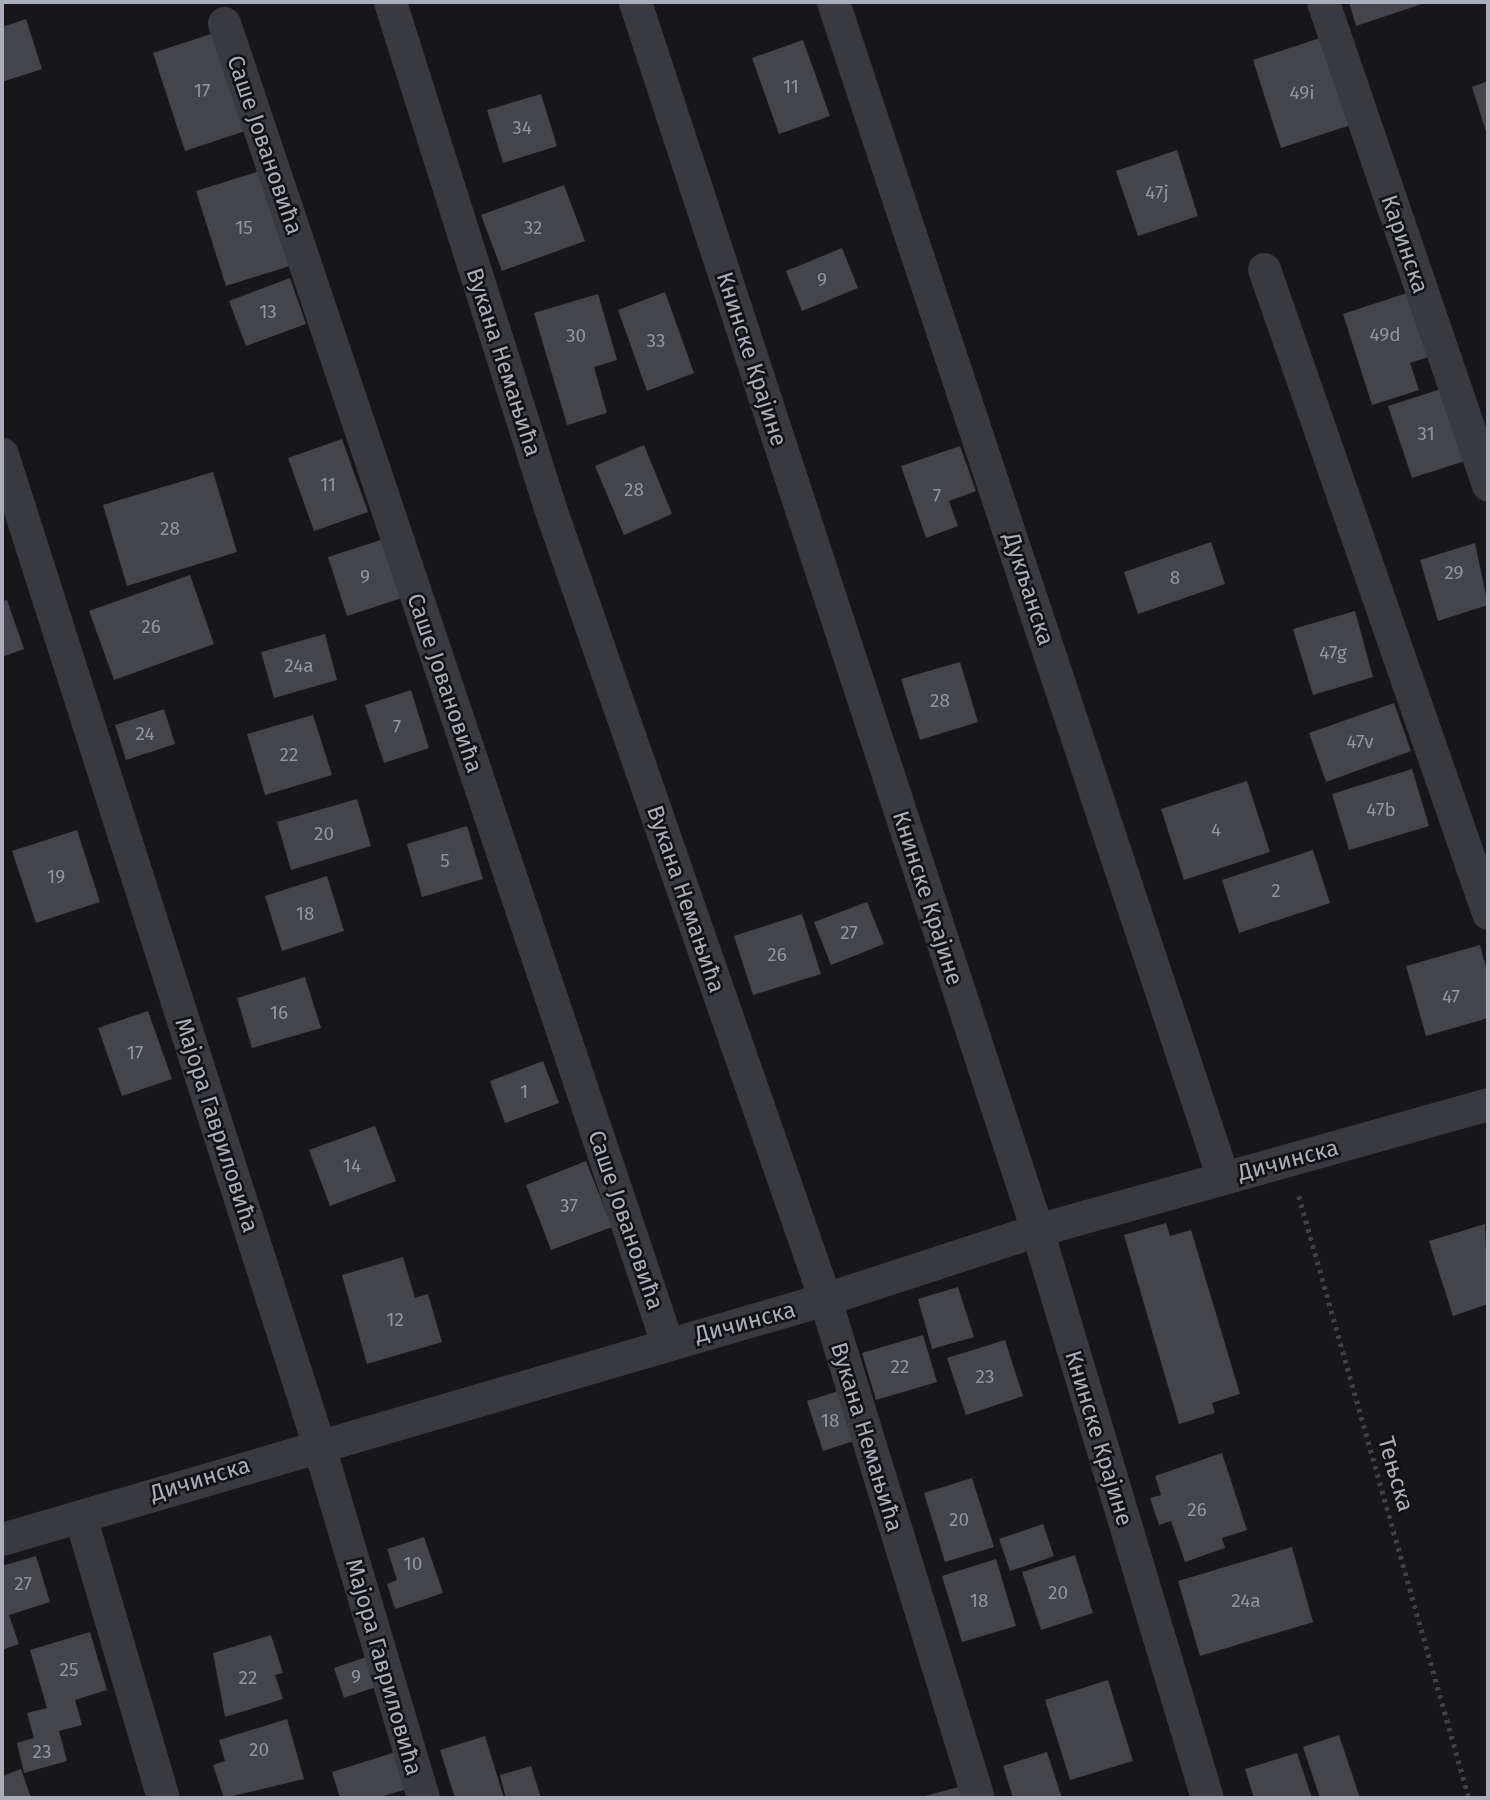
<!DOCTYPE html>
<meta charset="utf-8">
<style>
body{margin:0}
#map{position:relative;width:1490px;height:1800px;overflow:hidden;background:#17171a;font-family:"Fira Sans",sans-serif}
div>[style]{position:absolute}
.building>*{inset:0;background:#43454a}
.path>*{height:4.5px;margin-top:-2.25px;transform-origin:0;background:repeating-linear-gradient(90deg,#3e4146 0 3.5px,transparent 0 8.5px)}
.street>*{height:33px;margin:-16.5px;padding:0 16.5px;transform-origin:16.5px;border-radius:16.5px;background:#383a3f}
span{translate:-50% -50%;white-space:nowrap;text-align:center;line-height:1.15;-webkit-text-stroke:5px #121215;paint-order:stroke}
.number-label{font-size:19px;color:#90949e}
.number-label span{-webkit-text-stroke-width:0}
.street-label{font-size:23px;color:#a9afba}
.frame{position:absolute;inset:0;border:4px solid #a9afba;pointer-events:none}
</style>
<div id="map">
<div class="building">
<div style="clip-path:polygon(1349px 2px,1428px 2px,1356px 26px)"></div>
<div style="clip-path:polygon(26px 19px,42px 69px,2px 82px,2px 27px)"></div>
<div style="clip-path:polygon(220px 31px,251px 129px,185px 151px,153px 53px)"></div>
<div style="clip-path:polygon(1323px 37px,1351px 125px,1281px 148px,1253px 60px)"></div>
<div style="clip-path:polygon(803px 40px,830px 116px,779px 134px,752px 58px)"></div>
<div style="clip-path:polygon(1488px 81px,1488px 138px,1472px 87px)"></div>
<div style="clip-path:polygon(541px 94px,557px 146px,503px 163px,487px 110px)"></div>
<div style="clip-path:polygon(1177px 150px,1198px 216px,1138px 236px,1116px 171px)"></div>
<div style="clip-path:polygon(263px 170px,293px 265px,226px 286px,196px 191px)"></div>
<div style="clip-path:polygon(564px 185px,585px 241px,502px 271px,481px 215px)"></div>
<div style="clip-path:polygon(842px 248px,858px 288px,802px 311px,786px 271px)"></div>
<div style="clip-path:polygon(290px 278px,306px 324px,246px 346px,229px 301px)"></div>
<div style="clip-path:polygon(665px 292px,694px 373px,647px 391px,618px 310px)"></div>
<div style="clip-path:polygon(1407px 293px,1428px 357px,1410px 363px,1419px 390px,1372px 405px,1343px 314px)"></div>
<div style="clip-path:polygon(598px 294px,617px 360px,594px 367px,607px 413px,567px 425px,534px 313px)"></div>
<div style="clip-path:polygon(1441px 389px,1465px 461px,1412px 478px,1388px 406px)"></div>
<div style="clip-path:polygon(342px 439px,368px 512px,314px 531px,288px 458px)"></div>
<div style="clip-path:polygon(644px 445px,672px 514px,624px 535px,595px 466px)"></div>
<div style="clip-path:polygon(960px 446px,976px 491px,949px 501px,958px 526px,926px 538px,901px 466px)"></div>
<div style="clip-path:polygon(213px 472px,237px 552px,127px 586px,103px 505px)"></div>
<div style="clip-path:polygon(384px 539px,402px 598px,347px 616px,328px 557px)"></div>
<div style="clip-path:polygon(1211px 542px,1225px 584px,1138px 614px,1124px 572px)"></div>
<div style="clip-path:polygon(1475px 543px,1488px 605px,1438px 621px,1420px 560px)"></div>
<div style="clip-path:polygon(190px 575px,214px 644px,114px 680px,89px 611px)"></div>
<div style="clip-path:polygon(7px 600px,24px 649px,2px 657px,2px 602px)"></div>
<div style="clip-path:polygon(1355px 611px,1373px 677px,1313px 695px,1293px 629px)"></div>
<div style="clip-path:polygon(325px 634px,337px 680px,274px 698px,261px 652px)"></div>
<div style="clip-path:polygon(960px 662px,978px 722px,920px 740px,901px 679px)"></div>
<div style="clip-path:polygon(411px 690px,429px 748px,384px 763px,365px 705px)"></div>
<div style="clip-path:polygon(1394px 703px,1411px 751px,1326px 782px,1309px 733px)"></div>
<div style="clip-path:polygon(164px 709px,175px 744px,126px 760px,115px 725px)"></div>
<div style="clip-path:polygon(313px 715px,332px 775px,265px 795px,247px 734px)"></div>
<div style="clip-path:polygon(1412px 769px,1429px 826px,1349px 850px,1332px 794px)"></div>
<div style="clip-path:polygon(1247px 781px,1270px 852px,1184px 880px,1161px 809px)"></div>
<div style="clip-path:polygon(357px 799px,371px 846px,291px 870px,277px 822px)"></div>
<div style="clip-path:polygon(467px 826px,483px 879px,422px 897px,407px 844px)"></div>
<div style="clip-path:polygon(77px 830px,100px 902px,36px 923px,12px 851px)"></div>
<div style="clip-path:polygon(1313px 850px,1330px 903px,1239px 933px,1222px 880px)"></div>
<div style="clip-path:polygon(327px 876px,344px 931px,282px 951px,265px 896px)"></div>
<div style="clip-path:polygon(867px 902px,884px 944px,831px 965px,814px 922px)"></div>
<div style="clip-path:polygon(802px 914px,821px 974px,753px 995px,734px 936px)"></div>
<div style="clip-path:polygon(1480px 945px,1488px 975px,1488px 1018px,1426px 1036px,1406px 966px)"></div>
<div style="clip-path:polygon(305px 977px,321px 1028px,252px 1048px,237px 998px)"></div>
<div style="clip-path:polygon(148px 1011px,172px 1079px,122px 1096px,98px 1028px)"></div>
<div style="clip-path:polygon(543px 1061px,559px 1103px,505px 1123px,490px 1081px)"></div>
<div style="clip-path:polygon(375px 1126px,396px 1181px,330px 1206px,309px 1150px)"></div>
<div style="clip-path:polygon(586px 1161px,612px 1227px,551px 1250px,526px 1185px)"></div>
<div style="clip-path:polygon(1166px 1223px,1170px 1236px,1191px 1230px,1240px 1394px,1212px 1403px,1215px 1413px,1179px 1424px,1124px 1235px)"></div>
<div style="clip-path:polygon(1485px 1224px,1488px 1304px,1453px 1316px,1429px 1241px)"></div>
<div style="clip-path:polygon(403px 1257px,415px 1298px,428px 1294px,442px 1342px,367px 1364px,342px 1275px)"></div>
<div style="clip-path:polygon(958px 1287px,974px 1337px,932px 1349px,918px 1299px)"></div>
<div style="clip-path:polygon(923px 1335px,937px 1382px,876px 1400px,862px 1353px)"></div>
<div style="clip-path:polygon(1005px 1340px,1023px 1396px,966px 1415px,947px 1358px)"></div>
<div style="clip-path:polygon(838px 1391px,854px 1441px,823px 1451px,807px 1401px)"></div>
<div style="clip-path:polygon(1222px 1453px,1247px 1530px,1222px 1538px,1225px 1548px,1185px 1562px,1171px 1521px,1159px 1525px,1150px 1498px,1161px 1495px,1155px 1476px)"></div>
<div style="clip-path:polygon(972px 1478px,994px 1547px,945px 1562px,924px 1493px)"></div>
<div style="clip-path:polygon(1043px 1524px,1054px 1556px,1010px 1571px,999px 1539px)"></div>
<div style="clip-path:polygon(424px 1537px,443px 1593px,395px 1609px,387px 1584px,397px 1580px,387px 1549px)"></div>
<div style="clip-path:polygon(1292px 1547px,1313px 1622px,1200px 1656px,1178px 1581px)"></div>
<div style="clip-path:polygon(1075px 1555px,1093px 1613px,1041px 1630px,1022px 1572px)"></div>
<div style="clip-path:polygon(36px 1556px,50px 1602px,9px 1615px,19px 1644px,2px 1650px,2px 1566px)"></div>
<div style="clip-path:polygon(996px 1559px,1016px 1626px,962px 1642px,942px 1576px)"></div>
<div style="clip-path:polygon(90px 1632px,107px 1690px,75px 1700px,82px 1725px,59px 1731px,67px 1761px,24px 1773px,17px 1743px,34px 1738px,27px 1713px,47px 1708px,30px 1650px)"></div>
<div style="clip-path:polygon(271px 1635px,283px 1673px,275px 1675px,283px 1699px,225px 1717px,213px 1653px)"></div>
<div style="clip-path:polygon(369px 1656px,379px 1686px,344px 1698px,334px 1668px)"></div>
<div style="clip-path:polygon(1108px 1680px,1133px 1761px,1070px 1780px,1045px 1700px)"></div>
<div style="clip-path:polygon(287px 1719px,304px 1779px,224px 1798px,213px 1765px,225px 1761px,219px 1740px)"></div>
<div style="clip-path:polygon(1339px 1735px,1360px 1798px,1320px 1798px,1303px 1747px)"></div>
<div style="clip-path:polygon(485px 1736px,504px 1798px,455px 1798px,440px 1750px)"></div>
<div style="clip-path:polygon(402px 1750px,414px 1787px,377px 1798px,340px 1798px,332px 1772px)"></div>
<div style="clip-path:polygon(1047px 1752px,1062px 1798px,1013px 1798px,1003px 1766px)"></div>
<div style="clip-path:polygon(1297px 1753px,1312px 1798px,1254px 1798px,1245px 1769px)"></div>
<div style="clip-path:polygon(531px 1766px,541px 1798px,506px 1798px,500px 1775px)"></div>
<div style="clip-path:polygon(21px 1769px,31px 1798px,2px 1798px,2px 1776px)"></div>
<div style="clip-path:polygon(963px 1786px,966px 1798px,921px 1798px,921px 1797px)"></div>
</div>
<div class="path">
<div style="left:1299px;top:1196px;width:626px;rotate:74.23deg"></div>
</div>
<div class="street">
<div style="left:390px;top:2px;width:531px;rotate:72.45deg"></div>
<div style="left:550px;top:508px;width:837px;rotate:70.83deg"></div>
<div style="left:825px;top:1299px;width:522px;rotate:72.95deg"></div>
<div style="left:635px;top:2px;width:1292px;rotate:71.87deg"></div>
<div style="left:1037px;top:1230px;width:593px;rotate:73.34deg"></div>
<div style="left:833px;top:2px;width:1239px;rotate:71.65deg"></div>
<div style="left:1323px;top:2px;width:510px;rotate:71.14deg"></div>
<div style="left:224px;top:23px;width:1392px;rotate:71.45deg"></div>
<div style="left:1264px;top:269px;width:682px;rotate:70.82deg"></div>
<div style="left:2px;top:454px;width:1038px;rotate:72.28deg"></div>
<div style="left:318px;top:1443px;width:370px;rotate:73.5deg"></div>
<div style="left:80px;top:1516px;width:294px;rotate:73.6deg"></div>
<div style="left:2px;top:1539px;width:857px;rotate:-16.26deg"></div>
<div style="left:825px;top:1299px;width:223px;rotate:-18deg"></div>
<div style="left:1037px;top:1230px;width:468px;rotate:-15.6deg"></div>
</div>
<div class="number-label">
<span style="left:791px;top:87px">11</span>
<span style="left:202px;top:91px">17</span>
<span style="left:1302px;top:93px">49i</span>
<span style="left:522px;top:128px">34</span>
<span style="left:1157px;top:193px">47j</span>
<span style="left:244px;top:228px">15</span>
<span style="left:533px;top:228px">32</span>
<span style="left:822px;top:280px">9</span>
<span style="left:268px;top:312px">13</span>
<span style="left:1385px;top:335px">49d</span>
<span style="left:576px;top:336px">30</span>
<span style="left:656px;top:341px">33</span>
<span style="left:1426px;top:434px">31</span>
<span style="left:328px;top:485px">11</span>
<span style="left:634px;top:490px">28</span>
<span style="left:937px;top:496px">7</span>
<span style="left:170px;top:529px">28</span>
<span style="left:1454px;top:573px">29</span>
<span style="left:365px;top:577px">9</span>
<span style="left:1175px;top:578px">8</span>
<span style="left:151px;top:627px">26</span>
<span style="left:1333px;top:653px">47g</span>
<span style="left:299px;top:666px">24a</span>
<span style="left:940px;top:701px">28</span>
<span style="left:397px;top:727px">7</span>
<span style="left:145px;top:734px">24</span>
<span style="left:1360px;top:742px">47v</span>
<span style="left:289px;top:755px">22</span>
<span style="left:1381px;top:810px">47b</span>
<span style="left:1216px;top:830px">4</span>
<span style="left:324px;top:834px">20</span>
<span style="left:445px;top:861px">5</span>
<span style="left:56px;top:877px">19</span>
<span style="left:1276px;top:891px">2</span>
<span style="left:305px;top:914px">18</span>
<span style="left:849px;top:933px">27</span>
<span style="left:777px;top:955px">26</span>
<span style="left:1451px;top:997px">47</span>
<span style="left:279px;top:1013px">16</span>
<span style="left:135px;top:1053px">17</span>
<span style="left:524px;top:1092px">1</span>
<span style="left:352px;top:1166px">14</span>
<span style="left:569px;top:1206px">37</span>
<span style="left:395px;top:1320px">12</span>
<span style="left:900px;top:1367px">22</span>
<span style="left:985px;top:1377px">23</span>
<span style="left:830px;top:1421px">18</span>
<span style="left:1197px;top:1510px">26</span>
<span style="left:959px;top:1520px">20</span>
<span style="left:413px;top:1564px">10</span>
<span style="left:23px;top:1584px">27</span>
<span style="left:1058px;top:1593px">20</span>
<span style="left:979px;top:1601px">18</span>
<span style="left:1246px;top:1601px">24a</span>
<span style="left:69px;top:1670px">25</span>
<span style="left:356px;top:1677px">9</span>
<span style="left:248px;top:1678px">22</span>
<span style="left:259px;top:1750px">20</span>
<span style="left:42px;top:1752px">23</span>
</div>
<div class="street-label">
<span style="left:265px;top:145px;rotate:71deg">Саше Јовановића</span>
<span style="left:1405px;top:244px;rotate:71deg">Каринска</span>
<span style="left:752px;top:359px;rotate:72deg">Книнске Крајине</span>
<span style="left:504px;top:362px;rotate:72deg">Вукана Немањића</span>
<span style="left:1029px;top:589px;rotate:72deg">Дукљанска</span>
<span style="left:445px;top:683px;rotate:71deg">Саше Јовановића</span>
<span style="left:928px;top:898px;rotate:72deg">Книнске Крајине</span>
<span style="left:686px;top:899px;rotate:71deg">Вукана Немањића</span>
<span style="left:217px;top:1125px;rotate:72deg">Мајора Гавриловића</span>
<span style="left:1288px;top:1160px;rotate:-15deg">Дичинска</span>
<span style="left:626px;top:1220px;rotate:71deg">Саше Јовановића</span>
<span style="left:745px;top:1322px;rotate:-15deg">Дичинска</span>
<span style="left:867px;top:1437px;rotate:73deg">Вукана Немањића</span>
<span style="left:1099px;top:1438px;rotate:73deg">Книнске Крајине</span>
<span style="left:1396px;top:1474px;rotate:74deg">Тењска</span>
<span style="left:200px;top:1479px;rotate:-17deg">Дичинска</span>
<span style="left:384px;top:1667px;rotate:74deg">Мајора Гавриловића</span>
</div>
<div class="frame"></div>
</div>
